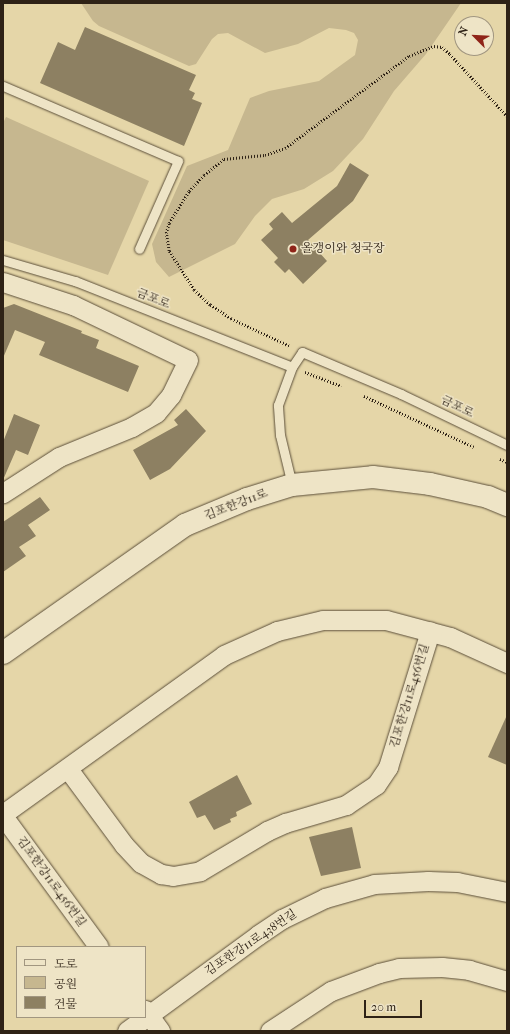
<!DOCTYPE html>
<meta charset="utf-8">
<style>
body{margin:0}
#map{position:relative;width:510px;height:1034px;overflow:hidden;background:#e5d6a8;font-family:"IM FELL French Canon","Noto Serif KR",serif}
div>[style]{position:absolute}
.green>*{inset:0;background:#c6b78f}
.building>*{inset:0;background:#8d8062}
.path>*{height:2.5px;margin-top:-1.25px;transform-origin:0;background:repeating-linear-gradient(90deg,#2e2216 0 1px,transparent 0 3px)}
.roads{filter:drop-shadow(0 0 1px #5c4f3a) drop-shadow(0 0 1px #5c4f3a)}
.service>*{height:9px;margin:-4.5px;padding:0 4.5px;transform-origin:4.5px;border-radius:4.5px;background:#eee4c6}
.minor>*{height:19px;margin:-9.5px;padding:0 9.5px;transform-origin:9.5px;border-radius:9.5px;background:#eee4c6}
.secondary>*{height:22px;margin:-11px;padding:0 11px;transform-origin:11px;border-radius:11px;background:#eee4c6}
.dots>*{width:11px;height:11px;translate:-50% -50%;box-sizing:border-box;border:2px solid #eee4c6;border-radius:50%}
span{translate:-50% -50%;white-space:nowrap;text-align:center;line-height:1.15;-webkit-text-stroke:3px #eee4c6;paint-order:stroke}
.poi-label{font-size:12px;color:#2e2216}
.left{translate:0 -50%;text-align:left}
.street-label{font-size:12px;color:#2e2216}
.frame{position:absolute;inset:0;border:4px solid #2e2216;pointer-events:none}
.legend{position:absolute;left:16px;top:946px;width:130px;height:72px;box-sizing:border-box;background:#eee4c6;border:1px solid #a19680;margin:0;padding:5px 7px;list-style:none;font-size:12px;color:#2e2216}
.legend li{display:flex;align-items:center;gap:8px;height:20px}
.legend b{width:20px;border:1px solid #a19680}
.north{position:absolute;left:454px;top:16px;width:40px;height:40px;box-sizing:border-box;background:#eee4c6;border:1px solid #a19680;border-radius:50%;rotate:294deg;font-size:11px;font-weight:700;line-height:16px;text-align:center;color:#2e2216}
.north::after{content:'';display:block;margin:auto;width:14px;height:18px;background:#8f2418;clip-path:polygon(50% 0,100% 100%,50% 72%,0 100%)}
.scale{position:absolute;left:364px;top:1000px;width:58px;height:18px;box-sizing:border-box;border:2px solid #2e2216;border-top:0;padding-left:5px;font-size:12px;line-height:14px;white-space:nowrap;color:#2e2216;-webkit-text-stroke:3px #eee4c6;paint-order:stroke}
</style>
<div id="map">
<div class="green">
<div style="clip-path:polygon(81px 3px,461px 3px,426px 54px,394px 91px,363px 139px,333px 171px,304px 189px,272px 199px,255px 216px,235px 244px,169px 277px,156px 262px,152px 244px,187px 166px,228px 150px,250px 98px,269px 91px,319px 81px,355px 55px,358px 40px,354px 33px,346px 30px,329px 28px,298px 44px,265px 53px,228px 33px,218px 34px,212px 39px,196px 64px,189px 66px,99px 26px,93px 21px)"></div>
<div style="clip-path:polygon(6px 117px,149px 181px,108px 275px,3px 240px,3px 123px)"></div>
</div>
<div class="building">
<div style="clip-path:polygon(85px 27px,196px 75px,189px 90px,195px 93px,192px 99px,202px 103px,184px 146px,40px 83px,58px 42px,75px 50px)"></div>
<div style="clip-path:polygon(350px 163px,369px 175px,353px 201px,308px 240px,327px 261px,303px 284px,289px 269px,285px 273px,274px 262px,278px 258px,261px 240px,273px 229px,269px 224px,282px 212px,292px 223px,337px 186px)"></div>
<div style="clip-path:polygon(14px 304px,82px 331px,81px 333px,99px 340px,96px 348px,139px 366px,128px 392px,39px 355px,45px 342px,15px 330px,3px 358px,3px 308px)"></div>
<div style="clip-path:polygon(186px 409px,206px 431px,170px 469px,150px 480px,133px 450px,178px 425px,174px 420px)"></div>
<div style="clip-path:polygon(14px 414px,40px 425px,28px 455px,16px 450px,3px 480px,3px 442px)"></div>
<div style="clip-path:polygon(40px 497px,50px 510px,28px 525px,36px 536px,19px 547px,26px 556px,3px 572px,3px 522px)"></div>
<div style="clip-path:polygon(507px 715px,507px 765px,488px 757px)"></div>
<div style="clip-path:polygon(237px 775px,252px 804px,236px 812px,237px 816px,230px 819px,231px 822px,214px 830px,205px 815px,197px 818px,189px 802px)"></div>
<div style="clip-path:polygon(352px 827px,361px 868px,321px 876px,309px 837px)"></div>
</div>
<div class="path">
<div style="left:289px;top:346px;width:64px;rotate:-155deg"></div>
<div style="left:231px;top:319px;width:25px;rotate:-146deg"></div>
<div style="left:210px;top:305px;width:22px;rotate:-137deg"></div>
<div style="left:194px;top:290px;width:46px;rotate:-122.7deg"></div>
<div style="left:169px;top:251px;width:18px;rotate:-99deg"></div>
<div style="left:166px;top:233px;width:10px;rotate:-73deg"></div>
<div style="left:169px;top:223px;width:38px;rotate:-58deg"></div>
<div style="left:189px;top:191px;width:22px;rotate:-47deg"></div>
<div style="left:204px;top:175px;width:26px;rotate:-39deg"></div>
<div style="left:224px;top:159px;width:41px;rotate:-5.6deg"></div>
<div style="left:265px;top:155px;width:21px;rotate:-19deg"></div>
<div style="left:285px;top:148px;width:154px;rotate:-36.6deg"></div>
<div style="left:409px;top:56px;width:27px;rotate:-22deg"></div>
<div style="left:434px;top:46px;width:8px;rotate:7deg"></div>
<div style="left:442px;top:47px;width:11px;rotate:41deg"></div>
<div style="left:450px;top:54px;width:84px;rotate:47.4deg"></div>
<div style="left:305px;top:372px;width:39px;rotate:21deg"></div>
<div style="left:364px;top:396px;width:121px;rotate:24.9deg"></div>
<div style="left:500px;top:459px;width:8px;rotate:23deg"></div>
</div>
<div class="roads">
<div class="service">
<div style="left:3px;top:86px;width:190px;rotate:23.2deg"></div>
<div style="left:178px;top:161px;width:96px;rotate:113.9deg"></div>
<div style="left:3px;top:260px;width:75px;rotate:16.3deg"></div>
<div style="left:75px;top:281px;width:233px;rotate:21.6deg"></div>
<div style="left:292px;top:485px;width:51px;rotate:-103.5deg"></div>
<div style="left:280px;top:435px;width:30px;rotate:-94deg"></div>
<div style="left:278px;top:405px;width:40px;rotate:-69.8deg"></div>
<div style="left:292px;top:367px;width:18px;rotate:-56deg"></div>
<div style="left:302px;top:352px;width:108px;rotate:23deg"></div>
<div style="left:401px;top:394px;width:118px;rotate:25.7deg"></div>
</div>
<div class="minor">
<div style="left:3px;top:282px;width:74px;rotate:18.2deg"></div>
<div style="left:73px;top:305px;width:127px;rotate:25.6deg"></div>
<div style="left:188px;top:360px;width:39px;rotate:116deg"></div>
<div style="left:171px;top:395px;width:23px;rotate:130deg"></div>
<div style="left:156px;top:413px;width:28px;rotate:150deg"></div>
<div style="left:132px;top:427px;width:79px;rotate:157.7deg"></div>
<div style="left:59px;top:457px;width:67px;rotate:147.3deg"></div>
<div style="left:68px;top:769px;width:94px;rotate:53.6deg"></div>
<div style="left:124px;top:845px;width:25px;rotate:47deg"></div>
<div style="left:141px;top:863px;width:23px;rotate:29deg"></div>
<div style="left:161px;top:874px;width:12px;rotate:9deg"></div>
<div style="left:173px;top:876px;width:27px;rotate:-10deg"></div>
<div style="left:200px;top:871px;width:78px;rotate:-30.8deg"></div>
<div style="left:267px;top:831px;width:20px;rotate:-24deg"></div>
<div style="left:285px;top:823px;width:64px;rotate:-16.4deg"></div>
<div style="left:346px;top:805px;width:36px;rotate:-34deg"></div>
<div style="left:376px;top:785px;width:22px;rotate:-56deg"></div>
<div style="left:388px;top:767px;width:142px;rotate:-72.8deg"></div>
<div style="left:3px;top:814px;width:272px;rotate:-35.7deg"></div>
<div style="left:224px;top:655px;width:58px;rotate:-24.4deg"></div>
<div style="left:277px;top:631px;width:47px;rotate:-13.4deg"></div>
<div style="left:323px;top:620px;width:63px"></div>
<div style="left:386px;top:620px;width:66px;rotate:14.9deg"></div>
<div style="left:450px;top:637px;width:63px;rotate:24.5deg"></div>
<div style="left:3px;top:816px;width:162px;rotate:53.8deg"></div>
<div style="left:145px;top:1010px;width:26px;rotate:54deg"></div>
<div style="left:127px;top:1031px;width:162px;rotate:-36.2deg"></div>
<div style="left:258px;top:935px;width:29px;rotate:-34deg"></div>
<div style="left:282px;top:919px;width:48px;rotate:-26deg"></div>
<div style="left:325px;top:898px;width:51px;rotate:-15.9deg"></div>
<div style="left:374px;top:884px;width:54px;rotate:-3.2deg"></div>
<div style="left:428px;top:881px;width:29px;rotate:2deg"></div>
<div style="left:457px;top:882px;width:51px;rotate:11.3deg"></div>
<div style="left:270px;top:1031px;width:73px;rotate:-33.3deg"></div>
<div style="left:331px;top:991px;width:51px;rotate:-20.6deg"></div>
<div style="left:379px;top:973px;width:21px;rotate:-14deg"></div>
<div style="left:399px;top:968px;width:43px;rotate:-1.3deg"></div>
<div style="left:442px;top:967px;width:27px;rotate:6deg"></div>
<div style="left:469px;top:970px;width:40px;rotate:16deg"></div>
</div>
<div class="secondary">
<div style="left:3px;top:653px;width:223px;rotate:-35.1deg"></div>
<div style="left:185px;top:525px;width:67px;rotate:-22.8deg"></div>
<div style="left:247px;top:499px;width:47px;rotate:-17.3deg"></div>
<div style="left:292px;top:485px;width:81px;rotate:-5.6deg"></div>
<div style="left:373px;top:477px;width:57px;rotate:7deg"></div>
<div style="left:430px;top:484px;width:59px;rotate:12.6deg"></div>
<div style="left:488px;top:497px;width:21px;rotate:23deg"></div>
</div>
</div>
<div class="dots">
<div style="left:293px;top:249px;background:#8f2418"></div>
</div>
<div class="poi-label">
<span class="left" style="left:301px;top:249px">올갱이와 청국장</span>
</div>
<div class="street-label">
<span style="left:153px;top:299px;rotate:22deg">금포로</span>
<span style="left:457px;top:407px;rotate:26deg">금포로</span>
<span style="left:236px;top:505px;rotate:-21deg">김포한강11로</span>
<span style="left:410px;top:696px;rotate:-73deg">김포한강11로456번길</span>
<span style="left:51px;top:882px;rotate:54deg">김포한강11로456번길</span>
<span style="left:251px;top:943px;rotate:-34deg">김포한강11로438번길</span>
</div>
<div class="frame"></div>
<ul class="legend">
<li><b style="height:5px;background:#eee4c6"></b>도로</li>
<li><b style="height:11px;background:#c6b78f"></b>공원</li>
<li><b style="height:11px;background:#8d8062"></b>건물</li>
</ul>
<div class="north">N</div>
<div class="scale">20 m</div>
</div>
